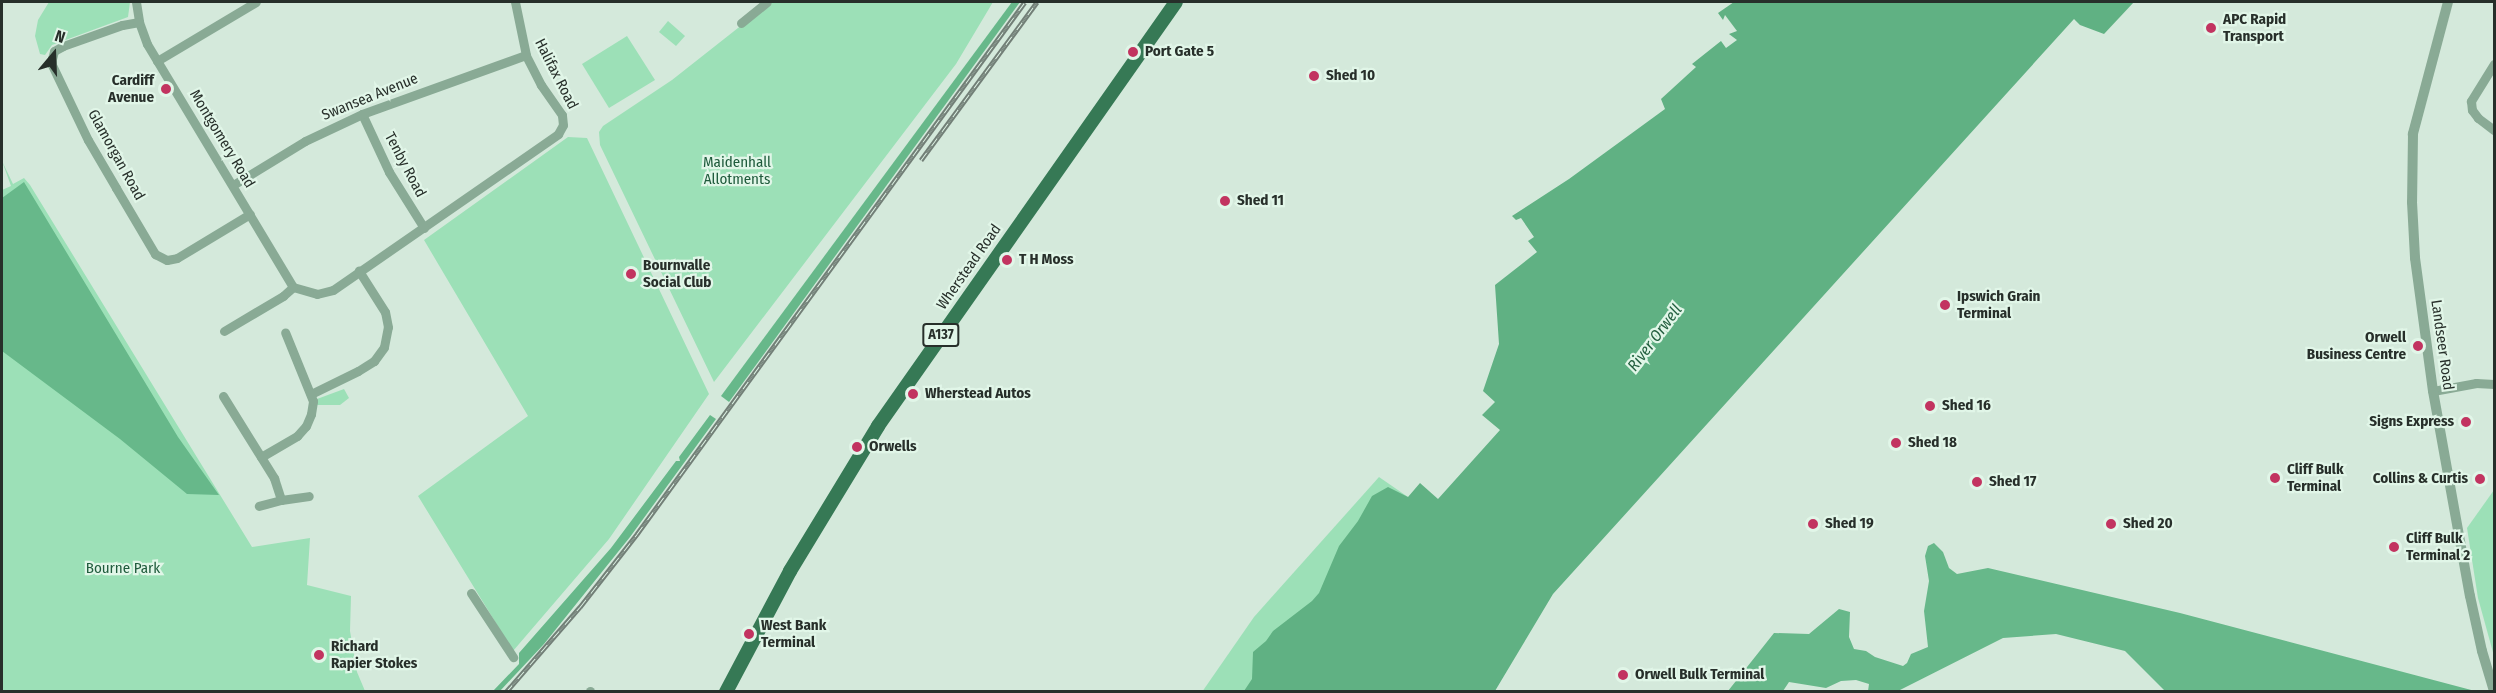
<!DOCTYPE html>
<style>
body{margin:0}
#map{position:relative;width:2496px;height:693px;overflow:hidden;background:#d4e9db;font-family:"Fira Sans Condensed",sans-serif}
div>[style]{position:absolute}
.green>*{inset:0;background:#9ce0b7}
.forest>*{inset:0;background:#67b88a}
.water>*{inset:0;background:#60b183}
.minor>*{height:9px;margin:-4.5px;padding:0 4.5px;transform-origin:4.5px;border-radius:4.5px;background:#89aa95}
.tertiary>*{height:10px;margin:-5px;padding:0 5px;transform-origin:5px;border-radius:5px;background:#89aa95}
.primary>*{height:14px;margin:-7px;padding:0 7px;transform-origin:7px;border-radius:7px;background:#367955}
.rail>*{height:5px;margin-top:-2.5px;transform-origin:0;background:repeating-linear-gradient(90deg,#e1f6e8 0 9px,#727f77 0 18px);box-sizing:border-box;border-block:2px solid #727f77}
.dots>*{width:16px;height:16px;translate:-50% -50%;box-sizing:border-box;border:3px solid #e1f6e8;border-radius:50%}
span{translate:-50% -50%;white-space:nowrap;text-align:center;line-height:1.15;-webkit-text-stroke:4.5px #e1f6e8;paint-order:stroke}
.shield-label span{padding:2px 4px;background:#e1f6e8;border:2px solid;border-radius:4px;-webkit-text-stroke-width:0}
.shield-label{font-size:14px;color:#272f2a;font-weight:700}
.poi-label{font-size:15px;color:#272f2a;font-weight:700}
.left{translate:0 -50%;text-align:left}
.right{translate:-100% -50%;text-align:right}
.street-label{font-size:15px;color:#272f2a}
.park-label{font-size:15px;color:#1f5b3c}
.water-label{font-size:16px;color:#235f3f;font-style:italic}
.frame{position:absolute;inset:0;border:3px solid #272f2a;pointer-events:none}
.north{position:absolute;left:24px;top:24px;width:60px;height:60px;-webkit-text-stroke:4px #e1f6e8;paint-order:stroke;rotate:19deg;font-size:16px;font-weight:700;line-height:24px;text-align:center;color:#272f2a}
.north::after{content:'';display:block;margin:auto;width:21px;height:27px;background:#272f2a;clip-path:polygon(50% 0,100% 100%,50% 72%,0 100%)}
</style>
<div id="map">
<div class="green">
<div style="clip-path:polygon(49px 2px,130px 2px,128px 17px,52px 45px,45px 55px,40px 54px,35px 36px,38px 20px)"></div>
<div style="clip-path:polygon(771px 2px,993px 2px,956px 64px,714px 382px,600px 145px,599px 132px,603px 126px,672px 80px)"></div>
<div style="clip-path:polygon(668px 21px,685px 36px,676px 46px,659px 32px)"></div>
<div style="clip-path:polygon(627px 36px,655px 80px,609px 108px,582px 64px)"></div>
<div style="clip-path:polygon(568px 137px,587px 138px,709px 394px,609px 539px,513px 651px,418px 496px,528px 416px,424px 240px)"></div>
<div style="clip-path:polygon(2px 161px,13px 184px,24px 178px,30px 185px,252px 547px,310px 538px,307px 585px,351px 596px,350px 631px,357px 672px,365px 691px,2px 691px,2px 190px,11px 186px)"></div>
<div style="clip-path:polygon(344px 389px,349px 398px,340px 405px,315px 405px,317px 399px)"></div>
<div style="clip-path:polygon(1379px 477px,1408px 497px,1263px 691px,1202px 692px,1254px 617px)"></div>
<div style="clip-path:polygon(2494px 490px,2494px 656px,2478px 598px,2467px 528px)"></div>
</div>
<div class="forest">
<div style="clip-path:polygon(1012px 2px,1020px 2px,729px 402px,721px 396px)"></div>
<div style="clip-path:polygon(24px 182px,178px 437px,219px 495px,187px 494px,120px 439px,2px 351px,2px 198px)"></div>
<div style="clip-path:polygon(710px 415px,716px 419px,630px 537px,544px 644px,500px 691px,493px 691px,519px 664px,519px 653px,611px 548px,676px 461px,680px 461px,679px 457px)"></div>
<div style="clip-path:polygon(1934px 543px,1943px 552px,1949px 568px,1957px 574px,1988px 568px,2180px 613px,2475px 691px,2165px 691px,2125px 651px,2056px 634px,2003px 638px,1898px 691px,1868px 691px,1869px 684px,1856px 680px,1841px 681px,1826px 688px,1789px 682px,1783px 691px,1728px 691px,1774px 633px,1809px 634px,1839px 609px,1850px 612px,1849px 637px,1854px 649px,1866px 651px,1875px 657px,1903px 666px,1907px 663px,1911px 654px,1928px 647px,1924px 611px,1929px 581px,1925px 556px,1928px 546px)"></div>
</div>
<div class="water">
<div style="clip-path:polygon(1734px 2px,2134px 2px,2104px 34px,2080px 25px,2074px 19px,1553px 594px,1495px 691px,1244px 691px,1252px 679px,1253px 652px,1266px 641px,1273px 631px,1312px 601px,1319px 593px,1339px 546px,1358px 521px,1372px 496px,1388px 487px,1408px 497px,1420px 483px,1438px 499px,1500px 430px,1482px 415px,1495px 402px,1483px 391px,1499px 344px,1495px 285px,1537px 252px,1528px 241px,1534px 237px,1521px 218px,1516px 220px,1512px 216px,1569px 179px,1665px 109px,1661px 99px,1696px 67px,1692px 64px,1721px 41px,1726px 48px,1737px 40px,1729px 34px,1737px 31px,1725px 15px,1723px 20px,1718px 13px)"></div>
</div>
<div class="minor">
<div style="left:136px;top:2px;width:20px;rotate:81deg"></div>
<div style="left:139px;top:22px;width:23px;rotate:70deg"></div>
<div style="left:147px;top:44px;width:283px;rotate:59deg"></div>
<div style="left:293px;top:287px;width:25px;rotate:16deg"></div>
<div style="left:317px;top:294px;width:16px;rotate:-14deg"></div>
<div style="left:333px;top:290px;width:274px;rotate:-34.7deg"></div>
<div style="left:558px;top:134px;width:10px;rotate:-61deg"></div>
<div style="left:563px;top:125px;width:10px;rotate:-96deg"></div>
<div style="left:562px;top:115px;width:37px;rotate:-125deg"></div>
<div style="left:541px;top:85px;width:34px;rotate:-117deg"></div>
<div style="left:526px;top:55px;width:54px;rotate:-101.7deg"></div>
<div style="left:139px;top:22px;width:17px;rotate:170deg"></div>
<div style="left:122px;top:25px;width:63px;rotate:160.4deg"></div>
<div style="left:63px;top:46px;width:10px;rotate:151deg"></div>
<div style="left:54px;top:51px;width:8px;rotate:104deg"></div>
<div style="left:52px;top:59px;width:6px;rotate:90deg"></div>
<div style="left:52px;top:65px;width:83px;rotate:64.4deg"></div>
<div style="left:88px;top:140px;width:56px;rotate:59.7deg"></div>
<div style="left:116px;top:188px;width:77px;rotate:59.4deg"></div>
<div style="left:155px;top:254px;width:13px;rotate:27deg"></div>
<div style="left:167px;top:260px;width:10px;rotate:-11deg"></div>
<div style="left:177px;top:258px;width:85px;rotate:-31.1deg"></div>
<div style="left:741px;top:23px;width:33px;rotate:-39deg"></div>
<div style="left:157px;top:61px;width:115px;rotate:-30.8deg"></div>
<div style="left:2494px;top:64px;width:44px;rotate:121.9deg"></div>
<div style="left:2471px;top:101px;width:9px;rotate:84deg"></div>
<div style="left:2472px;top:110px;width:10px;rotate:53deg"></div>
<div style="left:2478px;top:118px;width:20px;rotate:37deg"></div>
<div style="left:362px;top:114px;width:64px;rotate:65deg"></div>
<div style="left:389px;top:172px;width:66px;rotate:58deg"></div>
<div style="left:233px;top:185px;width:84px;rotate:-31.4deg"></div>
<div style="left:305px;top:141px;width:63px;rotate:-25.3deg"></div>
<div style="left:362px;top:114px;width:174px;rotate:-19.8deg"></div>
<div style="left:224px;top:331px;width:69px;rotate:-30.7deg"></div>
<div style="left:283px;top:296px;width:13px;rotate:-42deg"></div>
<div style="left:2433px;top:391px;width:44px;rotate:-10.5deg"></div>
<div style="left:2476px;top:383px;width:18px;rotate:3deg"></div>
<div style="left:311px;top:394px;width:52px;rotate:-26.1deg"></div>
<div style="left:358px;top:371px;width:19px;rotate:-32deg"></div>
<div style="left:374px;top:361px;width:17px;rotate:-54deg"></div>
<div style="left:384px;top:347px;width:20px;rotate:-79deg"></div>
<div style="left:388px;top:327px;width:15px;rotate:-101deg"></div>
<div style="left:385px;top:312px;width:49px;rotate:-122.4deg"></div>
<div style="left:223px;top:396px;width:97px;rotate:58.1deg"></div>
<div style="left:274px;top:478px;width:23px;rotate:72deg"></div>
<div style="left:281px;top:500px;width:23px;rotate:165deg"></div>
<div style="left:261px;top:457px;width:42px;rotate:-30.3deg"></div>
<div style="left:297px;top:436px;width:13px;rotate:-48deg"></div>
<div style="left:306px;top:426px;width:13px;rotate:-67deg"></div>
<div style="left:311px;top:414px;width:13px;rotate:-81deg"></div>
<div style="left:313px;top:401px;width:74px;rotate:-112.1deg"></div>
<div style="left:281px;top:500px;width:28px;rotate:-8deg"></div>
<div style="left:471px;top:593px;width:77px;rotate:56.7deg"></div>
<div style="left:590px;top:692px;width:1px;rotate:-90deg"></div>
</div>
<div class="tertiary">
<div style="left:2448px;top:2px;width:137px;rotate:104.9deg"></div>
<div style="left:2413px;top:134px;width:68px;rotate:90.8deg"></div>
<div style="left:2412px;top:202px;width:56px;rotate:86.9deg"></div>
<div style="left:2415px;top:258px;width:134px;rotate:82.3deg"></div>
<div style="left:2433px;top:391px;width:208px;rotate:79.8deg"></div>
<div style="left:2470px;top:596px;width:56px;rotate:77.7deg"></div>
<div style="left:2482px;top:651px;width:42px;rotate:73.3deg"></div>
</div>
<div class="primary">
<div style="left:726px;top:692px;width:137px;rotate:-62.1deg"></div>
<div style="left:790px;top:571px;width:170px;rotate:-58.7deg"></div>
<div style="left:878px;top:426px;width:518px;rotate:-54.9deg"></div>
</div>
<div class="rail">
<div style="left:921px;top:160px;width:196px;rotate:-53.7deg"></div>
<div style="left:506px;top:692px;width:113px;rotate:-49deg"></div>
<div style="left:580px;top:607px;width:93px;rotate:-52deg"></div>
<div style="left:637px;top:534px;width:658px;rotate:-53.9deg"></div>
</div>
<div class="dots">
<div style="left:2211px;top:28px;background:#c23460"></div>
<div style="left:1133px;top:52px;background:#c23460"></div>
<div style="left:1314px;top:76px;background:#c23460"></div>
<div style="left:166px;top:89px;background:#c23460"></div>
<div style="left:1225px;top:201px;background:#c23460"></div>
<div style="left:1007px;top:260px;background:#c23460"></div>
<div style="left:631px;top:274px;background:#c23460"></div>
<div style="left:1945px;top:305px;background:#c23460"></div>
<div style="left:2418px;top:346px;background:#c23460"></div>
<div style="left:913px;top:394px;background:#c23460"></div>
<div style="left:1930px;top:406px;background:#c23460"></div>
<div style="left:2466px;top:422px;background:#c23460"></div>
<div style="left:1896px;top:443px;background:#c23460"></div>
<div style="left:857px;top:447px;background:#c23460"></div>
<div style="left:2275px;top:478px;background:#c23460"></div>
<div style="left:2480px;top:479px;background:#c23460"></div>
<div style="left:1977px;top:482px;background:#c23460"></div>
<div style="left:1813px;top:524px;background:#c23460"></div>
<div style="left:2111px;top:524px;background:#c23460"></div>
<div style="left:2394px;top:547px;background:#c23460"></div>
<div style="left:749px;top:634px;background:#c23460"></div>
<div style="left:319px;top:655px;background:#c23460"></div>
<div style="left:1623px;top:675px;background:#c23460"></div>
</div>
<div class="shield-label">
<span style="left:941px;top:335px">A137</span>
</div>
<div class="poi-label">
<span class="left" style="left:2223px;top:28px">APC Rapid<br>Transport</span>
<span class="left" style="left:1145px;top:52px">Port Gate 5</span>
<span class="left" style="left:1326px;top:76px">Shed 10</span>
<span class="right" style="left:154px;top:89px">Cardiff<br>Avenue</span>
<span class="left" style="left:1237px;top:201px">Shed 11</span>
<span class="left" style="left:1019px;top:260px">T H Moss</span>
<span class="left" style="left:643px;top:274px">Bournvalle<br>Social Club</span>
<span class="left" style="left:1957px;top:305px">Ipswich Grain<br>Terminal</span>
<span class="right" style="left:2406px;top:346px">Orwell<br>Business Centre</span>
<span class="left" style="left:925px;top:394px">Wherstead Autos</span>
<span class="left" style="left:1942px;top:406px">Shed 16</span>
<span class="right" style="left:2454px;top:422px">Signs Express</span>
<span class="left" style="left:1908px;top:443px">Shed 18</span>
<span class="left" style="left:869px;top:447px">Orwells</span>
<span class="left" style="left:2287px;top:478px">Cliff Bulk<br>Terminal</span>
<span class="right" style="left:2468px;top:479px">Collins &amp; Curtis</span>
<span class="left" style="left:1989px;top:482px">Shed 17</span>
<span class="left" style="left:1825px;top:524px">Shed 19</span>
<span class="left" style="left:2123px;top:524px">Shed 20</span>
<span class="left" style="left:2406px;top:547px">Cliff Bulk<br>Terminal 2</span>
<span class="left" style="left:761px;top:634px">West Bank<br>Terminal</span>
<span class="left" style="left:331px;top:655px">Richard<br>Rapier Stokes</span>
<span class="left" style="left:1635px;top:675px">Orwell Bulk Terminal</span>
</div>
<div class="street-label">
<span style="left:556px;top:74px;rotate:63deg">Halifax Road</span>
<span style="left:370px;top:97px;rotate:-22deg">Swansea Avenue</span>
<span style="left:222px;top:139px;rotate:59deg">Montgomery Road</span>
<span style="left:116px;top:155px;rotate:61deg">Glamorgan Road</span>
<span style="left:405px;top:165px;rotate:62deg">Tenby Road</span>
<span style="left:969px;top:267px;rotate:-55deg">Wherstead Road</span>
<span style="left:2442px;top:345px;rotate:82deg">Landseer Road</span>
</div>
<div class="park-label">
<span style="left:737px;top:171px">Maidenhall<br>Allotments</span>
<span style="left:123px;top:569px">Bourne Park</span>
</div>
<div class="water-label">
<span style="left:1655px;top:338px;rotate:-53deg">River Orwell</span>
</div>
<div class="frame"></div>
<div class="north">N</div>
</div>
